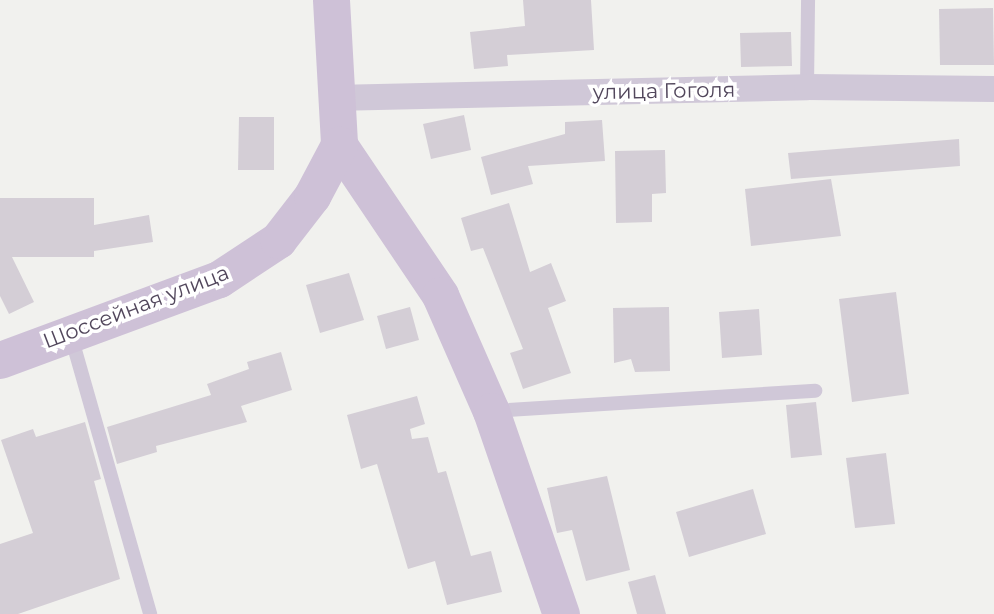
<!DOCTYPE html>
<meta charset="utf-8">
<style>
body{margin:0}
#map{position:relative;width:994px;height:614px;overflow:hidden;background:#f1f1ee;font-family:Montserrat,sans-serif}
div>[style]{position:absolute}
.building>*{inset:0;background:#d4ced6}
.lane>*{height:14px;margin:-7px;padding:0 7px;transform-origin:7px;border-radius:7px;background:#d0c8d8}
.street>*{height:26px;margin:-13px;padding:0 13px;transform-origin:13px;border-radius:13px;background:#d0c8d8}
.secondary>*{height:37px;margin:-18.5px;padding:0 18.5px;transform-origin:18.5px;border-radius:18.5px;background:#cec1d7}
span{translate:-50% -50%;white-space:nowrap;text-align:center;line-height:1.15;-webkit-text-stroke:7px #fff;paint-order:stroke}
.street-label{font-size:21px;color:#52475c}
</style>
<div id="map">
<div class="building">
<div style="clip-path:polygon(523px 0,591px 0,594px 50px,507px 55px,508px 66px,474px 69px,470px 32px,525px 26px)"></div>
<div style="clip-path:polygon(993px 8px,994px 65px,940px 65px,939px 9px)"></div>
<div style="clip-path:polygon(791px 32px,792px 66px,741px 67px,740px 33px)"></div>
<div style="clip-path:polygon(464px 115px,471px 150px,431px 159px,423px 124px)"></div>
<div style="clip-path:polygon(239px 117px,274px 117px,274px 170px,238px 170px)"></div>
<div style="clip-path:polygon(602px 120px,605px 161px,528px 166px,533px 184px,491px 195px,481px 157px,565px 134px,565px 122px)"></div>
<div style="clip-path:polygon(959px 139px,960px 166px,791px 179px,788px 153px)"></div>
<div style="clip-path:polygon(665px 150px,666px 193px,652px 194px,652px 222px,616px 223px,615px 151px)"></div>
<div style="clip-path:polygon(831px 179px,841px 236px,751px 246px,745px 189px)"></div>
<div style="clip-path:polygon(0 198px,94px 198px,94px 225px,149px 215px,153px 242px,94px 251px,94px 257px,12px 257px,34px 302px,9px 314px,0 296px)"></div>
<div style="clip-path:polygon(509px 203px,530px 272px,551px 263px,566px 301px,548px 308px,571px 373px,523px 389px,510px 353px,523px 349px,483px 248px,471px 251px,461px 218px)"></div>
<div style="clip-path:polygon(349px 273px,364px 320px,320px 333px,306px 285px)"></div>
<div style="clip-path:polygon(896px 292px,909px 394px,852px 402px,839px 299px)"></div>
<div style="clip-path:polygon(410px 307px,419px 340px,386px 349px,377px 316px)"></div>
<div style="clip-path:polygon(669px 307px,670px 371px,635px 372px,631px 359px,614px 363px,613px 308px)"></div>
<div style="clip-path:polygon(759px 309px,762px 355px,722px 358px,719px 312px)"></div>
<div style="clip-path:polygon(281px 352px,292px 390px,241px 406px,247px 422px,156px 446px,157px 452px,117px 464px,107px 427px,211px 395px,207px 384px,249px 369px,247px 362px)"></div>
<div style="clip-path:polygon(417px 396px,425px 424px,410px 429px,412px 439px,428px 437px,438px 473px,446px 471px,471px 556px,491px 551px,502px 592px,447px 605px,435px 561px,408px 569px,377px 464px,361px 469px,347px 415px)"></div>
<div style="clip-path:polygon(816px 402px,822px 455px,791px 458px,786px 405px)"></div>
<div style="clip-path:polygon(85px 422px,101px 479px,94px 481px,120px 579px,18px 614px,0 614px,0 544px,33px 533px,1px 440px,33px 429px,36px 437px)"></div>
<div style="clip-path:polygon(886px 453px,895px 524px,855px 528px,846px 458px)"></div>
<div style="clip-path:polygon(607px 476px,630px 570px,586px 581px,572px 530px,557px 533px,547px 488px)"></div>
<div style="clip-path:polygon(753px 489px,766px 534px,689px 557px,676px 512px)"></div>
<div style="clip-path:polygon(655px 575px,666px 614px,637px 614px,628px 582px)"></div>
</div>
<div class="lane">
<div style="left:807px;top:87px;width:87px;rotate:-89.3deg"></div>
<div style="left:71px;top:336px;width:289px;rotate:74.1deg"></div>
<div style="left:493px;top:411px;width:323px;rotate:-3.6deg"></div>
</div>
<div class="street">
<div style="left:334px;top:98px;width:473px;rotate:-1.3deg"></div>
<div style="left:807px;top:87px;width:187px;rotate:0.6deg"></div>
</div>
<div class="secondary">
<div style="left:331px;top:0;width:145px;rotate:86.8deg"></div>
<div style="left:339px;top:145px;width:181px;rotate:56deg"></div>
<div style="left:440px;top:295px;width:127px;rotate:66.3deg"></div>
<div style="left:491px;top:411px;width:215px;rotate:71deg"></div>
<div style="left:0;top:360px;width:233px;rotate:-20.3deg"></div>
<div style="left:219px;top:279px;width:71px;rotate:-33.5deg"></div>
<div style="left:278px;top:240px;width:56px;rotate:-52.3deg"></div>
<div style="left:312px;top:196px;width:58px;rotate:-62.1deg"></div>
</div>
<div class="street-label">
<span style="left:664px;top:91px;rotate:-1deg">улица Гоголя</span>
<span style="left:136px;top:307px;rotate:-21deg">Шоссейная улица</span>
</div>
</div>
